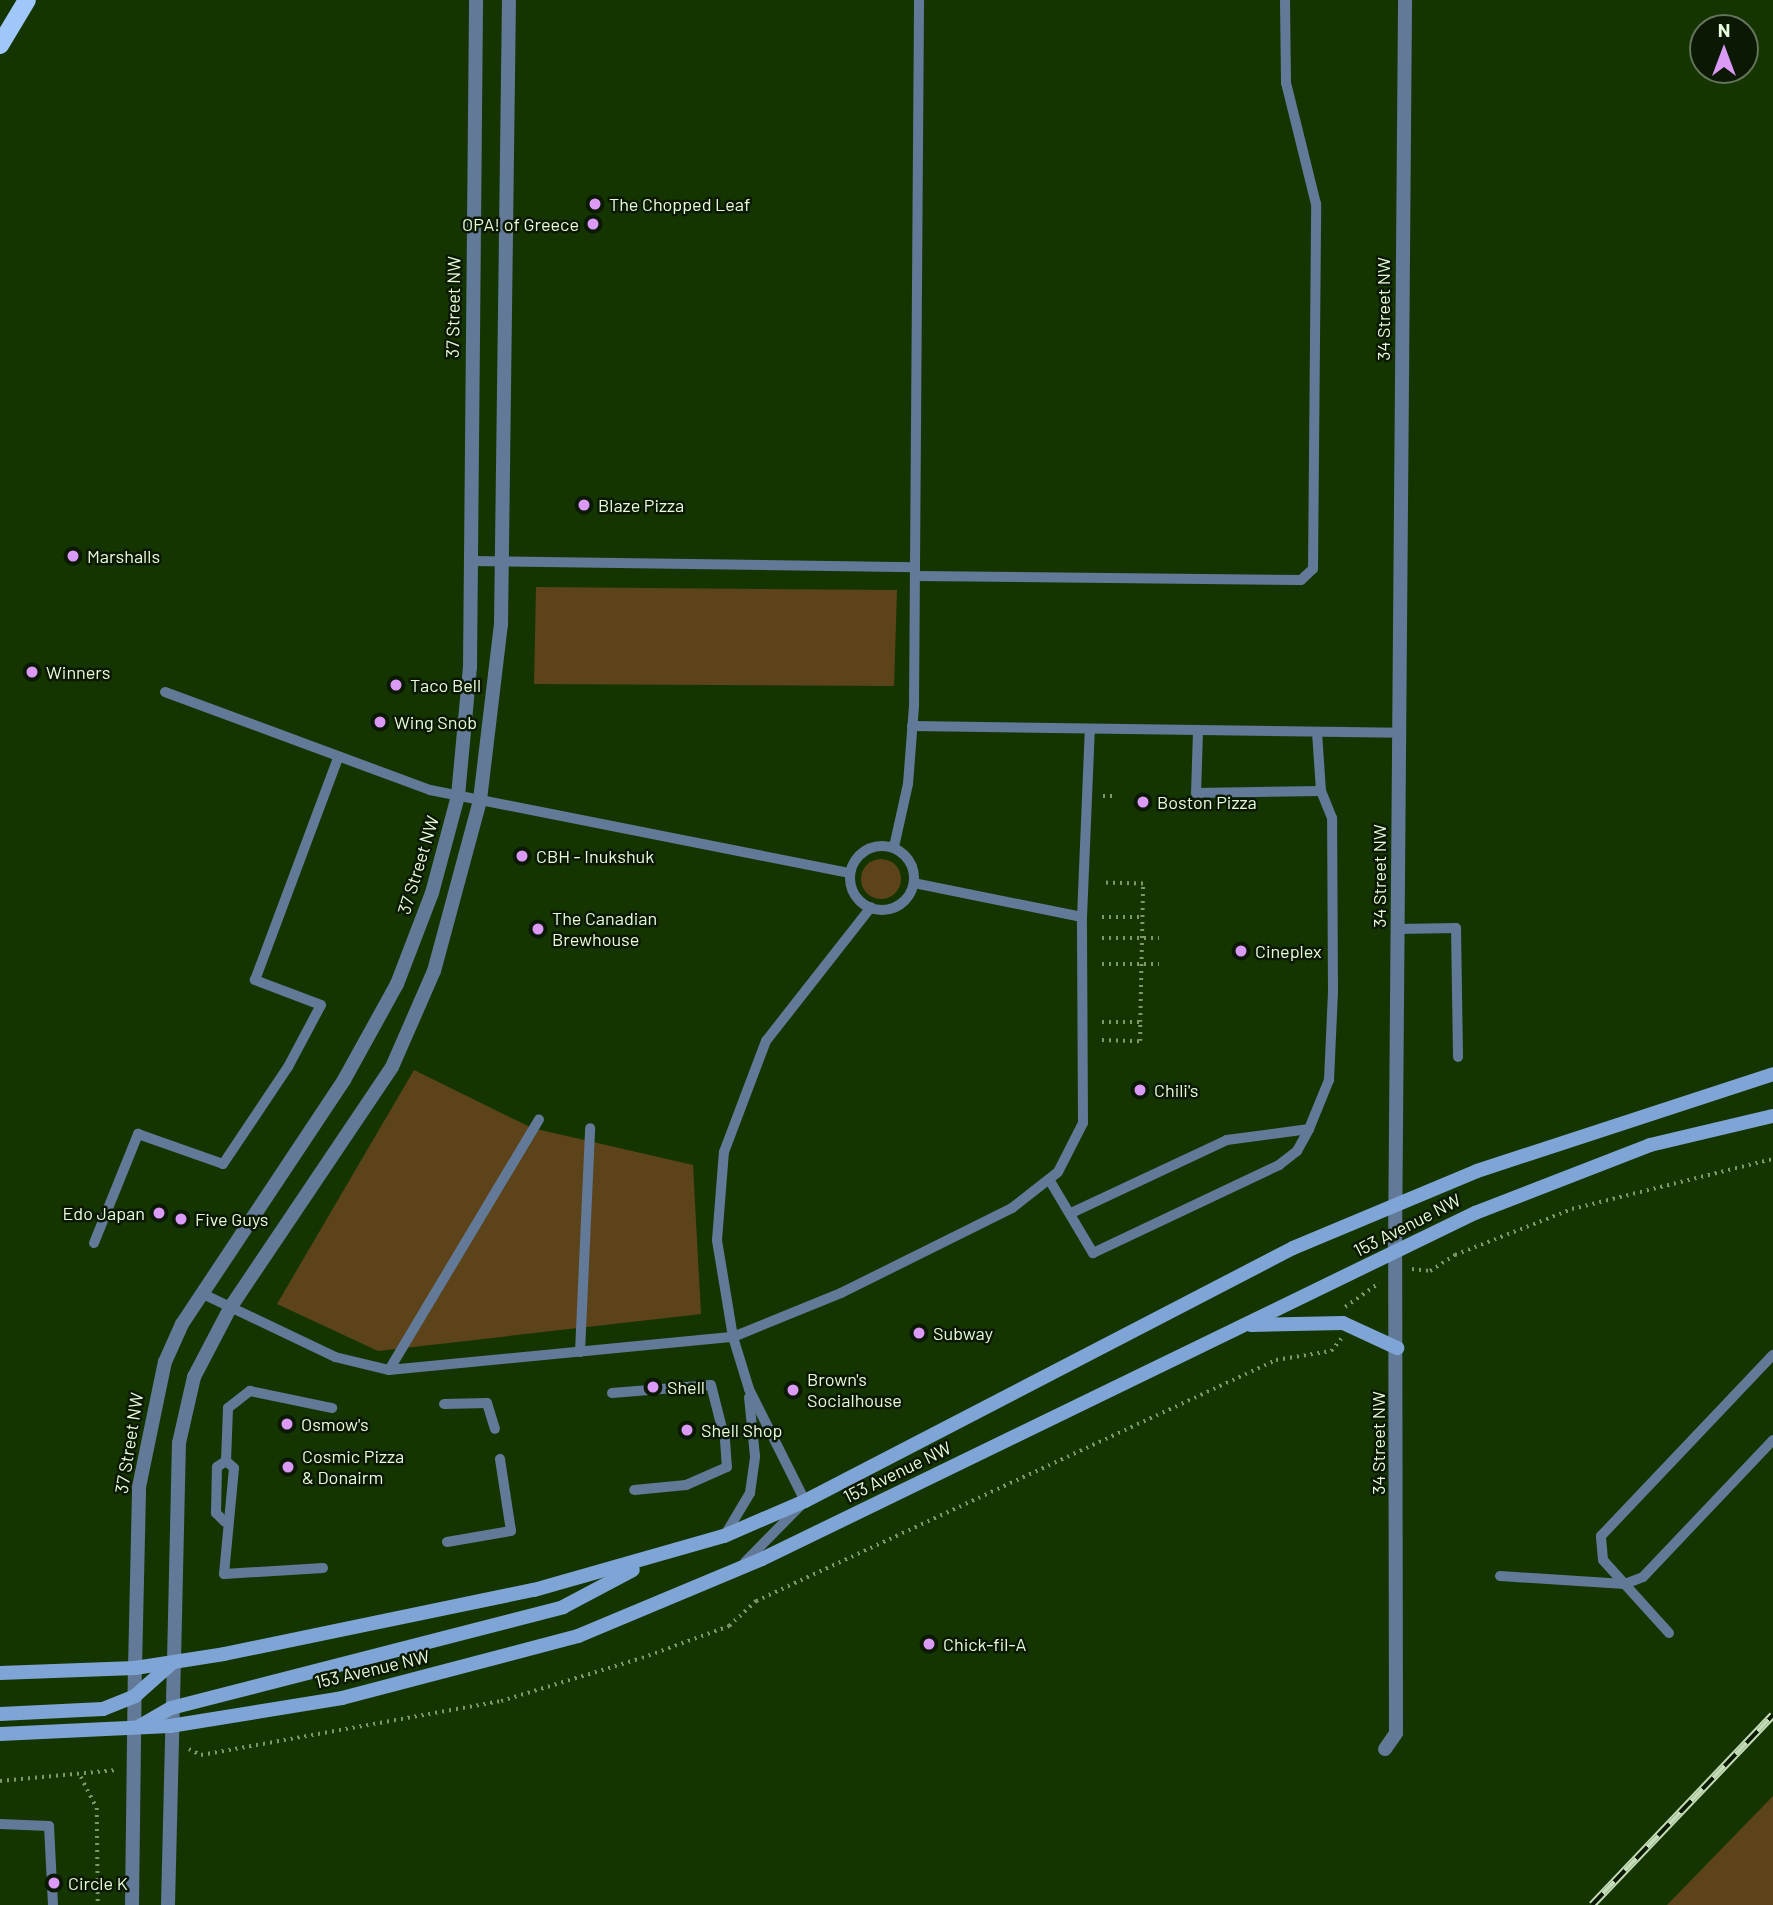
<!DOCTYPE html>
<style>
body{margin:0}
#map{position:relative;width:1773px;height:1905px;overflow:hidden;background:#153500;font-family:Barlow,sans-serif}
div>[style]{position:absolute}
.green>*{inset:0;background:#5d431a}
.round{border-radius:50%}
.path>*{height:3.5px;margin-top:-1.75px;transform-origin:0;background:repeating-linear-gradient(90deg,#7e986e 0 2px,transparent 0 7px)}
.service>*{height:10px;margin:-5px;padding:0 5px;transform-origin:5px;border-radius:5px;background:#627998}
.service>.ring{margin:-5px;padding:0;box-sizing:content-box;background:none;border:10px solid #627998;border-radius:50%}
.minor>*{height:14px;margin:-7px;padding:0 7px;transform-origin:7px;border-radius:7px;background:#627998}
.tertiary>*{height:14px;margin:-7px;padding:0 7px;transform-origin:7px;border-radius:7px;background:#627998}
.secondary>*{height:14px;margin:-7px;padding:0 7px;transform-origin:7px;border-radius:7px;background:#7fa5d6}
.primary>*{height:18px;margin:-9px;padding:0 9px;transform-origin:9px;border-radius:9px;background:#a0c7f9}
.rail>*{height:8px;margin-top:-4px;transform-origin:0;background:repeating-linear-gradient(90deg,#0b1904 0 16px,#c4dbb8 0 32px);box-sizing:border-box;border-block:2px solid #c4dbb8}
.dots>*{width:19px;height:19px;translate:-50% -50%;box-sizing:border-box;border:4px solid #0b1904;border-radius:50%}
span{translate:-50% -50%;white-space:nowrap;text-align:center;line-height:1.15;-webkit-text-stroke:5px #0b1904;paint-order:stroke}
.poi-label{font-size:18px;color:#e7fcdd}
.left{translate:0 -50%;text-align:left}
.right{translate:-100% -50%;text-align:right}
.street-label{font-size:18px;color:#e7fcdd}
.north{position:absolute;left:1689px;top:14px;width:70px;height:70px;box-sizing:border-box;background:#0b1904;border:2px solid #63745b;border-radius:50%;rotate:0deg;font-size:19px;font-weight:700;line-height:28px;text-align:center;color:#e7fcdd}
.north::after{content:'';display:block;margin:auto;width:24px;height:32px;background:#da9af6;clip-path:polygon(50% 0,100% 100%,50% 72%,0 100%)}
</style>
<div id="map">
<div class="green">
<div style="clip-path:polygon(536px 587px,897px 590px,894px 686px,534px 684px)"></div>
<div class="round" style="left:861px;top:859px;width:40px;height:40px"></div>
<div style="clip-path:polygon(414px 1070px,532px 1128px,693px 1165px,701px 1314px,378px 1351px,277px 1304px)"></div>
<div style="clip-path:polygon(1773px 1796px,1773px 1905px,1667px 1905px)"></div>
</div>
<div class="path">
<div style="left:1103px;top:796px;width:11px"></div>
<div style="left:1102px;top:917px;width:40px"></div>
<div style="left:1102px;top:938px;width:57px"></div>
<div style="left:1102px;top:964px;width:57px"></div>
<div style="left:1102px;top:1022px;width:38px"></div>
<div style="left:1140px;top:1022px;width:138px;rotate:-88.8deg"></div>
<div style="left:1143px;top:884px;width:40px;rotate:-178.6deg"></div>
<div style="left:1102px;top:1040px;width:38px;rotate:2deg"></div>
<div style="left:1140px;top:1041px;width:19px;rotate:-90deg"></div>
<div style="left:1412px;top:1269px;width:18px;rotate:6deg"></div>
<div style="left:1430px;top:1271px;width:30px;rotate:-33deg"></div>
<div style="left:1455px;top:1255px;width:126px;rotate:-21.5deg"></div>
<div style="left:1572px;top:1209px;width:207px;rotate:-14deg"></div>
<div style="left:1345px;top:1307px;width:42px;rotate:-35.2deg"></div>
<div style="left:189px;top:1749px;width:13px;rotate:27deg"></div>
<div style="left:201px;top:1755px;width:305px;rotate:-10.2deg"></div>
<div style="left:501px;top:1701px;width:147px;rotate:-17deg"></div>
<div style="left:642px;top:1658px;width:93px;rotate:-20.2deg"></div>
<div style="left:729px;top:1626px;width:37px;rotate:-43deg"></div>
<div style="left:756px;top:1601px;width:573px;rotate:-24.87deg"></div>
<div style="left:1276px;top:1360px;width:56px;rotate:-9.3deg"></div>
<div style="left:1331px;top:1351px;width:16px;rotate:-50deg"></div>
<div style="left:81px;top:1777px;width:35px;rotate:63deg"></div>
<div style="left:97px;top:1808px;width:97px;rotate:89.4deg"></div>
<div style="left:0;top:1781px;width:117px;rotate:-5.4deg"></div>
</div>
<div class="service">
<div style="left:471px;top:561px;width:444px;rotate:0.8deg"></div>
<div style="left:915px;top:576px;width:386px;rotate:0.6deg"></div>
<div style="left:1301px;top:580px;width:16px;rotate:-43deg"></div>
<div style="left:1313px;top:569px;width:365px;rotate:-89.5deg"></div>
<div style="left:1316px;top:204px;width:125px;rotate:-103.9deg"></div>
<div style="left:1286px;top:83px;width:83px;rotate:-90.7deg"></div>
<div style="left:165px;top:692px;width:283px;rotate:20.3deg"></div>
<div style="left:430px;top:790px;width:428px;rotate:11.2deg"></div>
<div style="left:912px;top:726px;width:487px;rotate:0.8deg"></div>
<div style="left:1198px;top:731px;width:62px;rotate:91.8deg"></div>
<div style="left:1196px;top:793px;width:125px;rotate:-0.9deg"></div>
<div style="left:1321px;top:791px;width:59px;rotate:-93.9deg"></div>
<div class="ring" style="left:850px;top:846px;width:54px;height:54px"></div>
<div style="left:894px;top:847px;width:65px;rotate:-77.5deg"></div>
<div style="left:908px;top:784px;width:78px;rotate:-85.6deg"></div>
<div style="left:914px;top:706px;width:706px;rotate:-89.59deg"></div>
<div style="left:1082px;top:917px;width:187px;rotate:-87.6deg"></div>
<div style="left:1398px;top:929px;width:58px;rotate:-1deg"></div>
<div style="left:1456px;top:928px;width:129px;rotate:89.1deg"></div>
<div style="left:1309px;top:1129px;width:53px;rotate:-67.8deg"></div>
<div style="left:1329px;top:1080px;width:88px;rotate:-87.4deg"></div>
<div style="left:1333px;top:992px;width:174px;rotate:-90.3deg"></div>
<div style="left:1332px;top:818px;width:29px;rotate:-112deg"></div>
<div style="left:1050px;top:1181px;width:84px;rotate:59.2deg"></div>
<div style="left:1093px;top:1253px;width:206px;rotate:-25.3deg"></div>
<div style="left:1279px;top:1165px;width:23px;rotate:-38deg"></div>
<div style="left:1297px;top:1151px;width:25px;rotate:-61deg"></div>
<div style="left:1309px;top:1129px;width:83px;rotate:172.4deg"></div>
<div style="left:1227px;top:1140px;width:170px;rotate:154.9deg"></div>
<div style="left:94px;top:1243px;width:118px;rotate:-68deg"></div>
<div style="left:138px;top:1134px;width:90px;rotate:19.4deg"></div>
<div style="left:223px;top:1164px;width:117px;rotate:-56.2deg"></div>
<div style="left:288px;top:1067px;width:70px;rotate:-62deg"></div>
<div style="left:321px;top:1005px;width:71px;rotate:-159.3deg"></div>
<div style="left:255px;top:980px;width:237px;rotate:-69.5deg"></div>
<div style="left:203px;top:1294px;width:146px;rotate:25.5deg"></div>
<div style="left:335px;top:1357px;width:56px;rotate:13.5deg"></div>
<div style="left:389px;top:1370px;width:346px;rotate:-5.5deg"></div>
<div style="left:733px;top:1337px;width:117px;rotate:-22.2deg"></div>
<div style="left:841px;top:1293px;width:191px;rotate:-26.4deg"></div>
<div style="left:1012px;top:1208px;width:58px;rotate:-38deg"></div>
<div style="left:1058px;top:1172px;width:55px;rotate:-63deg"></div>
<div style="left:1083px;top:1123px;width:206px;rotate:-90.3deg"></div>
<div style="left:1082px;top:917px;width:171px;rotate:-168.6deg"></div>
<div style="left:580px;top:1352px;width:224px;rotate:-87.4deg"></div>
<div style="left:389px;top:1370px;width:292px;rotate:-59.1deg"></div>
<div style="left:612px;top:1393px;width:99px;rotate:-4.6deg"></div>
<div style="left:711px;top:1385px;width:57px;rotate:75.7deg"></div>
<div style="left:725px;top:1440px;width:27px;rotate:86deg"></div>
<div style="left:727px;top:1467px;width:45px;rotate:156.3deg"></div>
<div style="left:686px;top:1485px;width:52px;rotate:174.5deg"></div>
<div style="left:444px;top:1404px;width:43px;rotate:-1.3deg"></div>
<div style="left:487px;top:1403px;width:27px;rotate:73deg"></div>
<div style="left:225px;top:1522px;width:13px;rotate:-135deg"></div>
<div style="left:216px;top:1513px;width:46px;rotate:-88.8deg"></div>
<div style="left:217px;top:1467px;width:11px;rotate:-34deg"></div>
<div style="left:725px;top:1535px;width:49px;rotate:-59.2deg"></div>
<div style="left:750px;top:1493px;width:37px;rotate:-82deg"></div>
<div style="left:755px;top:1456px;width:59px;rotate:-95.8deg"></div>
<div style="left:447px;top:1542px;width:65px;rotate:-9.8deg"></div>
<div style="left:511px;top:1531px;width:73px;rotate:-98.7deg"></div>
<div style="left:745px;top:1562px;width:86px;rotate:-45.5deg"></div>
<div style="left:805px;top:1501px;width:125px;rotate:-116.6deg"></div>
<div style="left:749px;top:1389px;width:54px;rotate:-107.1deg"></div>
<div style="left:733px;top:1337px;width:98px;rotate:-99.4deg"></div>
<div style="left:717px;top:1240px;width:88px;rotate:-85.5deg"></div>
<div style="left:724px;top:1152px;width:119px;rotate:-69.3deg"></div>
<div style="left:766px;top:1041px;width:170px;rotate:-51.9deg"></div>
<div style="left:323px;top:1568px;width:99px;rotate:176.5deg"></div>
<div style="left:224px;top:1574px;width:106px;rotate:-84.6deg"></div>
<div style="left:234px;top:1468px;width:11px;rotate:-139deg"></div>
<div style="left:226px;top:1461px;width:53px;rotate:-87.8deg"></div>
<div style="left:228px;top:1408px;width:28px;rotate:-38deg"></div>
<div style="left:250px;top:1391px;width:84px;rotate:11.7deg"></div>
<div style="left:1500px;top:1576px;width:125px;rotate:3.7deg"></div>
<div style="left:1625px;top:1584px;width:19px;rotate:-21deg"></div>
<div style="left:1643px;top:1577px;width:189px;rotate:-46.5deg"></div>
<div style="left:1669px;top:1633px;width:98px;rotate:-132.1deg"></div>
<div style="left:1603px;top:1560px;width:24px;rotate:-95deg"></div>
<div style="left:1601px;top:1536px;width:250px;rotate:-46.5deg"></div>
<div style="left:0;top:1824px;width:49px;rotate:2.3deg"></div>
<div style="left:49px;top:1826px;width:79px;rotate:87.1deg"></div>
</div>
<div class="minor">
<div style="left:174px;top:1661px;width:218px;rotate:-88.7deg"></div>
<div style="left:179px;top:1443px;width:68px;rotate:-77.2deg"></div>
<div style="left:194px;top:1377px;width:78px;rotate:-62.4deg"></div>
<div style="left:230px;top:1308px;width:290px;rotate:-56.1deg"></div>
<div style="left:392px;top:1067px;width:105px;rotate:-66.4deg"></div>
<div style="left:434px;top:971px;width:177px;rotate:-74.9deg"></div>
<div style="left:480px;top:800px;width:176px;rotate:-83.2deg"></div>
<div style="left:501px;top:625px;width:625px;rotate:-89.27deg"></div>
<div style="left:135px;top:1668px;width:181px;rotate:-88.7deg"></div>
<div style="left:139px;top:1487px;width:128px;rotate:-78.3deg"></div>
<div style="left:165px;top:1362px;width:42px;rotate:-65.9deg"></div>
<div style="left:182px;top:1324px;width:293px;rotate:-56.4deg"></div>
<div style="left:344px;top:1080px;width:110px;rotate:-61.1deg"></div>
<div style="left:397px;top:984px;width:97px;rotate:-69deg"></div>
<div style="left:432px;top:893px;width:100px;rotate:-75deg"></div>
<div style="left:458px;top:796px;width:130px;rotate:-84.7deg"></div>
<div style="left:470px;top:667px;width:667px;rotate:-89.48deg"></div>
<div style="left:1385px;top:1749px;width:19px;rotate:-55deg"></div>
<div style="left:1396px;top:1733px;width:481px;rotate:-90.1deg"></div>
</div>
<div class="tertiary">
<div style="left:1395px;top:1252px;width:1252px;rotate:-89.54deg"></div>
<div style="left:132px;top:1905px;width:237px;rotate:-89.3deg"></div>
<div style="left:168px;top:1905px;width:244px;rotate:-88.6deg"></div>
</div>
<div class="secondary">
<div style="left:1251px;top:1325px;width:92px;rotate:-1.2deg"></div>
<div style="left:1343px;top:1323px;width:60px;rotate:24.8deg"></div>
<div style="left:0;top:1673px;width:135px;rotate:-2.1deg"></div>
<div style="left:135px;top:1668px;width:90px;rotate:-8.9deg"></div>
<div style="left:224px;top:1654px;width:317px;rotate:-11.7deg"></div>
<div style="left:534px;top:1590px;width:198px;rotate:-15.9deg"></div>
<div style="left:724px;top:1536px;width:88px;rotate:-23.4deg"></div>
<div style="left:805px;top:1501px;width:550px;rotate:-27.4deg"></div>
<div style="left:1293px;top:1248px;width:199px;rotate:-22.7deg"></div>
<div style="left:1477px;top:1171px;width:311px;rotate:-18.1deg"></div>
<div style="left:0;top:1714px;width:103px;rotate:-2.8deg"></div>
<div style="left:103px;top:1709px;width:35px;rotate:-22deg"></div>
<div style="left:135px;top:1696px;width:50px;rotate:-41.7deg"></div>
<div style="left:138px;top:1727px;width:38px;rotate:-30deg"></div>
<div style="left:171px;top:1708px;width:405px;rotate:-14.4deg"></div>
<div style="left:563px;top:1607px;width:79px;rotate:-27.9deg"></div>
<div style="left:0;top:1734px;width:170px;rotate:-2.7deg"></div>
<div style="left:170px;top:1726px;width:174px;rotate:-9.2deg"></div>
<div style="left:342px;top:1698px;width:244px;rotate:-14.7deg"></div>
<div style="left:578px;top:1636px;width:199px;rotate:-22.7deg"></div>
<div style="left:762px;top:1559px;width:793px;rotate:-25.89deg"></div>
<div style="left:1475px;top:1213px;width:188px;rotate:-21.2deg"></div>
<div style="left:1650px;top:1145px;width:126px;rotate:-13.3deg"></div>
</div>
<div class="primary">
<div style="left:0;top:45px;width:52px;rotate:-59deg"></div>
</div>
<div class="rail">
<div style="left:1592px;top:1905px;width:262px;rotate:-46.4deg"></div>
</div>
<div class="dots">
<div style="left:595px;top:204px;background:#da9af6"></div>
<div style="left:593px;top:224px;background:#da9af6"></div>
<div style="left:584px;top:505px;background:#da9af6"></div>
<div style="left:73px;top:556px;background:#da9af6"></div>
<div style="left:32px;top:672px;background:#da9af6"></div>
<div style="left:396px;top:685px;background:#da9af6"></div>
<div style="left:380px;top:722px;background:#da9af6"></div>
<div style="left:1143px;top:802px;background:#da9af6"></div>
<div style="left:522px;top:856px;background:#da9af6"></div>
<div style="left:538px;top:929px;background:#da9af6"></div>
<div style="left:1241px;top:951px;background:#da9af6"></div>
<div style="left:1140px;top:1090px;background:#da9af6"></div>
<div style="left:159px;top:1213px;background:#da9af6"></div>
<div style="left:181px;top:1219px;background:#da9af6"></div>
<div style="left:919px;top:1333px;background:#da9af6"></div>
<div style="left:653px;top:1387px;background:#da9af6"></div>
<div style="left:793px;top:1390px;background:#da9af6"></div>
<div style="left:287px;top:1424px;background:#da9af6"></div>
<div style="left:687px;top:1430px;background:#da9af6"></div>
<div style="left:288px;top:1467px;background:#da9af6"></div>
<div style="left:929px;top:1644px;background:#da9af6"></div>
<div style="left:54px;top:1883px;background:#da9af6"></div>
</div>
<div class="poi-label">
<span class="left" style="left:609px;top:204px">The Chopped Leaf</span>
<span class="right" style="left:579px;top:224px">OPA! of Greece</span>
<span class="left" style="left:598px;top:505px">Blaze Pizza</span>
<span class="left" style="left:87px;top:556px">Marshalls</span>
<span class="left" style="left:46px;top:672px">Winners</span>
<span class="left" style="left:410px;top:685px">Taco Bell</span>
<span class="left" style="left:394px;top:722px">Wing Snob</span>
<span class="left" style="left:1157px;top:802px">Boston Pizza</span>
<span class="left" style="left:536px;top:856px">CBH - Inukshuk</span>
<span class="left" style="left:552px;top:929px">The Canadian<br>Brewhouse</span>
<span class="left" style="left:1255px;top:951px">Cineplex</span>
<span class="left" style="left:1154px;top:1090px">Chili's</span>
<span class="right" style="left:145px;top:1213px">Edo Japan</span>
<span class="left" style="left:195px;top:1219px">Five Guys</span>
<span class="left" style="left:933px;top:1333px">Subway</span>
<span class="left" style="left:807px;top:1390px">Brown's<br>Socialhouse</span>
<span class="left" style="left:667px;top:1387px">Shell</span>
<span class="left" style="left:301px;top:1424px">Osmow's</span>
<span class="left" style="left:701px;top:1430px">Shell Shop</span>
<span class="left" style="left:302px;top:1467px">Cosmic Pizza<br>&amp; Donairm</span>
<span class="left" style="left:943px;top:1644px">Chick-fil-A</span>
<span class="left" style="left:68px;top:1883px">Circle K</span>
</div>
<div class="street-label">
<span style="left:453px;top:307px;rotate:-89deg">37 Street NW</span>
<span style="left:1383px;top:309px;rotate:-90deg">34 Street NW</span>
<span style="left:418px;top:865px;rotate:-73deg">37 Street NW</span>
<span style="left:1379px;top:876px;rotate:-90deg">34 Street NW</span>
<span style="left:1407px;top:1225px;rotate:-27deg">153 Avenue NW</span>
<span style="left:129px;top:1443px;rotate:-81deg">37 Street NW</span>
<span style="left:1378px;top:1443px;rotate:-90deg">34 Street NW</span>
<span style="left:897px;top:1472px;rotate:-26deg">153 Avenue NW</span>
<span style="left:372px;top:1669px;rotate:-13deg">153 Avenue NW</span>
</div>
<div class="north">N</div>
</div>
